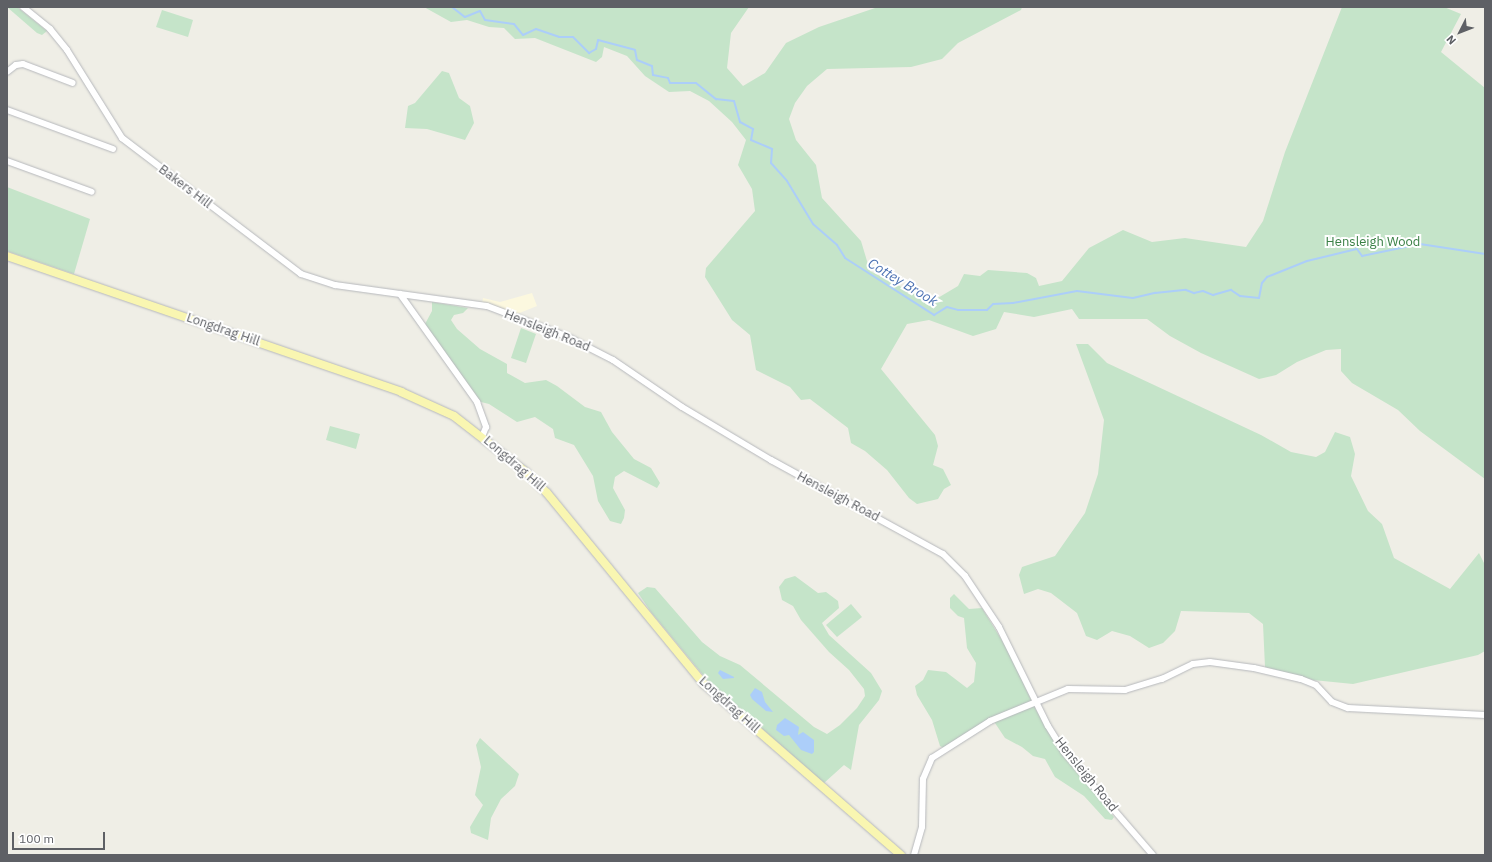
<!DOCTYPE html>
<style>
body{margin:0}
#map{position:relative;width:1492px;height:862px;overflow:hidden;background:#efeee6;font-family:"IBM Plex Sans",sans-serif}
div>[style]{position:absolute}
.commercial>*{inset:0;background:#fcf8df}
.green>*{inset:0;background:#c5e4c9}
.water>*{inset:0;background:#accef9}
.stream>*{height:2px;margin:-1px;padding:0 1px;transform-origin:1px;border-radius:1px;background:#accef9}
.roads{filter:drop-shadow(0 0 1px #b6b8bc) drop-shadow(0 0 1px #b6b8bc)}
.minor>*{height:6px;margin:-3px;padding:0 3px;transform-origin:3px;border-radius:3px;background:#fff}
.major>*{height:8px;margin:-4px;padding:0 4px;transform-origin:4px;border-radius:4px;background:#f9f6b1}
span{translate:-50% -50%;white-space:nowrap;text-align:center;line-height:1.15;-webkit-text-stroke:4px #fff;paint-order:stroke}
.street-label{font-size:13px;color:#5e6065}
.park-label{font-size:13px;color:#3b8046}
.water-label{font-size:14px;color:#4c72b3;font-style:italic}
.frame{position:absolute;inset:0;border:8px solid #5e6065;pointer-events:none}
.north{position:absolute;left:1440px;top:12px;width:40px;height:40px;-webkit-text-stroke:3px #fff;paint-order:stroke;rotate:228deg;font-size:11px;font-weight:700;line-height:16px;text-align:center;color:#5e6065}
.north::after{content:'';display:block;margin:auto;width:14px;height:18px;background:#5e6065;clip-path:polygon(50% 0,100% 100%,50% 72%,0 100%)}
.scale{position:absolute;left:12px;top:832px;width:93px;height:18px;box-sizing:border-box;border:2px solid #5e6065;border-top:0;padding-left:5px;font-size:12px;line-height:14px;white-space:nowrap;color:#5e6065;-webkit-text-stroke:3px #fff;paint-order:stroke}
</style>
<div id="map">
<div class="commercial">
<div style="clip-path:polygon(532px 293px,537px 306px,517px 314px,482px 303px,483px 298px,500px 302px)"></div>
</div>
<div class="green">
<div style="clip-path:polygon(7px 7px,17px 7px,47px 31px,42px 35px,37px 33px)"></div>
<div style="clip-path:polygon(424px 7px,749px 7px,731px 33px,727px 68px,743px 86px,765px 73px,786px 43px,819px 27px,878px 7px,1022px 7px,1021px 10px,958px 43px,942px 59px,911px 67px,827px 69px,807px 86px,795px 103px,789px 119px,796px 140px,816px 165px,822px 198px,861px 241px,870px 271px,931px 302px,958px 286px,964px 274px,980px 276px,988px 270px,1027px 273px,1036px 278px,1039px 286px,1062px 281px,1089px 248px,1123px 230px,1152px 242px,1185px 238px,1246px 247px,1263px 221px,1285px 152px,1342px 7px,1444px 7px,1461px 14px,1441px 52px,1485px 88px,1485px 479px,1420px 431px,1398px 410px,1352px 383px,1341px 371px,1341px 349px,1326px 350px,1297px 362px,1276px 375px,1259px 379px,1201px 353px,1170px 336px,1147px 319px,1079px 319px,1072px 309px,1034px 317px,1004px 312px,996px 329px,973px 336px,929px 320px,907px 324px,881px 369px,935px 435px,938px 446px,933px 465px,943px 469px,951px 485px,944px 489px,938px 499px,917px 504px,909px 498px,887px 470px,865px 451px,851px 443px,848px 428px,810px 399px,801px 400px,790px 387px,756px 370px,750px 335px,732px 320px,705px 277px,706px 268px,755px 211px,752px 189px,738px 165px,746px 140px,732px 122px,709px 101px,690px 91px,669px 92px,645px 76px,627px 56px,604px 47px,602px 57px,596px 62px,535px 38px,515px 39px,504px 28px,489px 27px,467px 20px,451px 22px)"></div>
<div style="clip-path:polygon(162px 10px,193px 20px,188px 37px,156px 27px)"></div>
<div style="clip-path:polygon(442px 71px,449px 73px,459px 98px,470px 106px,474px 123px,465px 140px,427px 129px,405px 128px,408px 106px,415px 103px)"></div>
<div style="clip-path:polygon(7px 187px,90px 219px,74px 274px,7px 251px)"></div>
<div style="clip-path:polygon(432px 302px,468px 308px,463px 313px,454px 315px,451px 320px,457px 329px,480px 349px,507px 364px,507px 373px,525px 383px,546px 380px,557px 386px,585px 407px,601px 412px,612px 432px,634px 459px,651px 468px,660px 483px,657px 488px,624px 471px,615px 477px,613px 488px,625px 510px,624px 518px,621px 524px,610px 521px,598px 501px,593px 476px,574px 445px,555px 438px,553px 429px,535px 417px,517px 422px,489px 404px,481px 402px,425px 324px,432px 311px)"></div>
<div style="clip-path:polygon(521px 328px,536px 334px,526px 363px,511px 358px)"></div>
<div style="clip-path:polygon(1076px 344px,1088px 344px,1107px 363px,1261px 435px,1291px 452px,1316px 457px,1325px 452px,1335px 432px,1350px 437px,1355px 454px,1351px 476px,1368px 511px,1382px 524px,1394px 558px,1450px 589px,1479px 553px,1485px 565px,1485px 651px,1478px 655px,1353px 684px,1313px 680px,1265px 667px,1263px 624px,1249px 613px,1181px 611px,1175px 631px,1163px 643px,1149px 648px,1130px 636px,1112px 631px,1097px 640px,1086px 636px,1077px 613px,1051px 593px,1038px 589px,1024px 594px,1019px 575px,1022px 567px,1055px 556px,1085px 513px,1098px 474px,1104px 420px)"></div>
<div style="clip-path:polygon(330px 426px,360px 434px,356px 449px,326px 440px)"></div>
<div style="clip-path:polygon(795px 576px,818px 593px,826px 592px,838px 601px,839px 608px,822px 623px,829px 635px,871px 673px,882px 691px,879px 700px,859px 725px,851px 770px,844px 765px,824px 783px,708px 681px,651px 612px,638px 593px,647px 587px,655px 588px,702px 642px,720px 656px,740px 665px,814px 727px,827px 734px,840px 725px,857px 708px,865px 696px,864px 689px,849px 670px,829px 652px,801px 620px,793px 606px,782px 600px,779px 587px,785px 579px)"></div>
<div style="clip-path:polygon(954px 594px,969px 609px,982px 608px,1006px 647px,1035px 708px,1062px 755px,1114px 817px,1112px 820px,1105px 819px,1084px 796px,1055px 777px,1045px 759px,1033px 756px,1022px 747px,1005px 738px,991px 717px,944px 748px,940px 746px,932px 720px,917px 695px,915px 686px,923px 680px,928px 670px,946px 672px,967px 688px,974px 682px,976px 663px,967px 648px,964px 618px,958px 616px,950px 608px,950px 598px)"></div>
<div style="clip-path:polygon(851px 604px,862px 617px,837px 637px,826px 625px)"></div>
<div style="clip-path:polygon(480px 738px,519px 774px,515px 786px,501px 799px,491px 818px,488px 840px,471px 833px,470px 827px,483px 805px,475px 795px,481px 767px,476px 745px)"></div>
</div>
<div class="water">
<div style="clip-path:polygon(720px 670px,734px 677px,734px 678px,723px 679px,718px 673px)"></div>
<div style="clip-path:polygon(755px 688px,762px 692px,765px 702px,773px 712px,766px 711px,752px 699px,750px 695px)"></div>
<div style="clip-path:polygon(785px 718px,799px 727px,798px 735px,803px 732px,814px 740px,814px 752px,812px 754px,801px 750px,789px 735px,784px 736px,776px 730px,777px 725px)"></div>
</div>
<div class="stream">
<div style="left:452px;top:7px;width:16px;rotate:38deg"></div>
<div style="left:465px;top:17px;width:16px;rotate:-22deg"></div>
<div style="left:480px;top:11px;width:10px;rotate:61deg"></div>
<div style="left:485px;top:20px;width:29px;rotate:8deg"></div>
<div style="left:514px;top:24px;width:14px;rotate:51deg"></div>
<div style="left:523px;top:35px;width:14px;rotate:-25deg"></div>
<div style="left:536px;top:29px;width:24px;rotate:19deg"></div>
<div style="left:559px;top:37px;width:14px"></div>
<div style="left:573px;top:37px;width:23px;rotate:45deg"></div>
<div style="left:589px;top:53px;width:8px;rotate:-30deg"></div>
<div style="left:596px;top:49px;width:9px;rotate:-77deg"></div>
<div style="left:598px;top:40px;width:38px;rotate:15deg"></div>
<div style="left:635px;top:50px;width:10px;rotate:79deg"></div>
<div style="left:637px;top:60px;width:16px;rotate:22deg"></div>
<div style="left:652px;top:66px;width:9px;rotate:84deg"></div>
<div style="left:653px;top:75px;width:15px;rotate:11deg"></div>
<div style="left:668px;top:78px;width:5px;rotate:68deg"></div>
<div style="left:670px;top:83px;width:26px"></div>
<div style="left:696px;top:83px;width:26px;rotate:39deg"></div>
<div style="left:716px;top:99px;width:18px;rotate:6deg"></div>
<div style="left:734px;top:101px;width:22px;rotate:74deg"></div>
<div style="left:740px;top:122px;width:15px;rotate:28deg"></div>
<div style="left:753px;top:129px;width:11px;rotate:100deg"></div>
<div style="left:751px;top:140px;width:23px;rotate:23deg"></div>
<div style="left:772px;top:149px;width:14px;rotate:94deg"></div>
<div style="left:771px;top:163px;width:24px;rotate:48deg"></div>
<div style="left:787px;top:181px;width:50px;rotate:58.8deg"></div>
<div style="left:813px;top:224px;width:32px;rotate:41deg"></div>
<div style="left:837px;top:245px;width:15px;rotate:58deg"></div>
<div style="left:845px;top:258px;width:106px;rotate:32.6deg"></div>
<div style="left:934px;top:315px;width:15px;rotate:-32deg"></div>
<div style="left:947px;top:307px;width:11px;rotate:15deg"></div>
<div style="left:958px;top:310px;width:29px"></div>
<div style="left:987px;top:310px;width:8px;rotate:-45deg"></div>
<div style="left:993px;top:304px;width:20px;rotate:-3deg"></div>
<div style="left:1013px;top:303px;width:65px;rotate:-10.6deg"></div>
<div style="left:1077px;top:291px;width:56px;rotate:7.1deg"></div>
<div style="left:1133px;top:298px;width:23px;rotate:-13deg"></div>
<div style="left:1155px;top:293px;width:31px;rotate:-6deg"></div>
<div style="left:1186px;top:290px;width:9px;rotate:21deg"></div>
<div style="left:1194px;top:293px;width:9px;rotate:-13deg"></div>
<div style="left:1203px;top:291px;width:11px;rotate:22deg"></div>
<div style="left:1213px;top:295px;width:19px;rotate:-16deg"></div>
<div style="left:1231px;top:290px;width:11px;rotate:34deg"></div>
<div style="left:1240px;top:296px;width:19px;rotate:6deg"></div>
<div style="left:1259px;top:298px;width:15px;rotate:-79deg"></div>
<div style="left:1262px;top:283px;width:8px;rotate:-50deg"></div>
<div style="left:1267px;top:277px;width:43px;rotate:-21.8deg"></div>
<div style="left:1307px;top:261px;width:51px;rotate:-13.5deg"></div>
<div style="left:1357px;top:249px;width:9px;rotate:54deg"></div>
<div style="left:1362px;top:256px;width:59px;rotate:-11.7deg"></div>
<div style="left:1420px;top:244px;width:66px;rotate:8.7deg"></div>
</div>
<div class="roads">
<div class="minor">
<div style="left:23px;top:7px;width:35px;rotate:39deg"></div>
<div style="left:50px;top:29px;width:27px;rotate:51deg"></div>
<div style="left:67px;top:50px;width:104px;rotate:58deg"></div>
<div style="left:122px;top:138px;width:225px;rotate:37.2deg"></div>
<div style="left:301px;top:274px;width:36px;rotate:18deg"></div>
<div style="left:335px;top:285px;width:153px;rotate:7.9deg"></div>
<div style="left:487px;top:306px;width:85px;rotate:20.8deg"></div>
<div style="left:566px;top:336px;width:53px;rotate:27.1deg"></div>
<div style="left:613px;top:360px;width:83px;rotate:34.3deg"></div>
<div style="left:682px;top:407px;width:104px;rotate:30.8deg"></div>
<div style="left:771px;top:460px;width:196px;rotate:28.7deg"></div>
<div style="left:943px;top:554px;width:31px;rotate:45deg"></div>
<div style="left:965px;top:576px;width:61px;rotate:56.3deg"></div>
<div style="left:999px;top:627px;width:110px;rotate:63.7deg"></div>
<div style="left:1048px;top:726px;width:31px;rotate:58deg"></div>
<div style="left:1064px;top:752px;width:136px;rotate:49.2deg"></div>
<div style="left:7px;top:72px;width:11px;rotate:-38deg"></div>
<div style="left:16px;top:65px;width:7px;rotate:-8deg"></div>
<div style="left:23px;top:64px;width:53px;rotate:20.8deg"></div>
<div style="left:7px;top:110px;width:113px;rotate:20.2deg"></div>
<div style="left:7px;top:161px;width:90px;rotate:20deg"></div>
<div style="left:400px;top:294px;width:133px;rotate:54.5deg"></div>
<div style="left:477px;top:402px;width:27px;rotate:70deg"></div>
<div style="left:486px;top:427px;width:11px;rotate:112deg"></div>
<div style="left:914px;top:855px;width:29px;rotate:-74deg"></div>
<div style="left:922px;top:827px;width:48px;rotate:-88.8deg"></div>
<div style="left:923px;top:779px;width:23px;rotate:-67deg"></div>
<div style="left:932px;top:758px;width:69px;rotate:-32.5deg"></div>
<div style="left:990px;top:721px;width:84px;rotate:-22.3deg"></div>
<div style="left:1068px;top:689px;width:57px;rotate:1deg"></div>
<div style="left:1125px;top:690px;width:39px;rotate:-17deg"></div>
<div style="left:1162px;top:679px;width:34px;rotate:-26deg"></div>
<div style="left:1193px;top:664px;width:17px;rotate:-7deg"></div>
<div style="left:1210px;top:662px;width:44px;rotate:7.8deg"></div>
<div style="left:1254px;top:668px;width:48px;rotate:13.2deg"></div>
<div style="left:1301px;top:679px;width:16px;rotate:22deg"></div>
<div style="left:1316px;top:685px;width:23px;rotate:47deg"></div>
<div style="left:1332px;top:702px;width:17px;rotate:21deg"></div>
<div style="left:1348px;top:708px;width:137px;rotate:2.9deg"></div>
</div>
<div class="major">
<div style="left:7px;top:256px;width:417px;rotate:19deg"></div>
<div style="left:401px;top:392px;width:58px;rotate:24.4deg"></div>
<div style="left:454px;top:416px;width:91px;rotate:37.9deg"></div>
<div style="left:526px;top:472px;width:30px;rotate:45deg"></div>
<div style="left:547px;top:493px;width:247px;rotate:50.6deg"></div>
<div style="left:704px;top:684px;width:261px;rotate:41deg"></div>
</div>
</div>
<div class="street-label">
<span style="left:185px;top:187px;rotate:37deg">Bakers Hill</span>
<span style="left:223px;top:330px;rotate:19deg">Longdrag Hill</span>
<span style="left:547px;top:331px;rotate:22deg">Hensleigh Road</span>
<span style="left:514px;top:464px;rotate:41deg">Longdrag Hill</span>
<span style="left:838px;top:497px;rotate:28deg">Hensleigh Road</span>
<span style="left:729px;top:705px;rotate:42deg">Longdrag Hill</span>
<span style="left:1086px;top:775px;rotate:51deg">Hensleigh Road</span>
</div>
<div class="park-label">
<span style="left:1373px;top:242px">Hensleigh Wood</span>
</div>
<div class="water-label">
<span style="left:903px;top:282px;rotate:31deg">Cottey Brook</span>
</div>
<div class="frame"></div>
<div class="north">N</div>
<div class="scale">100 m</div>
</div>
